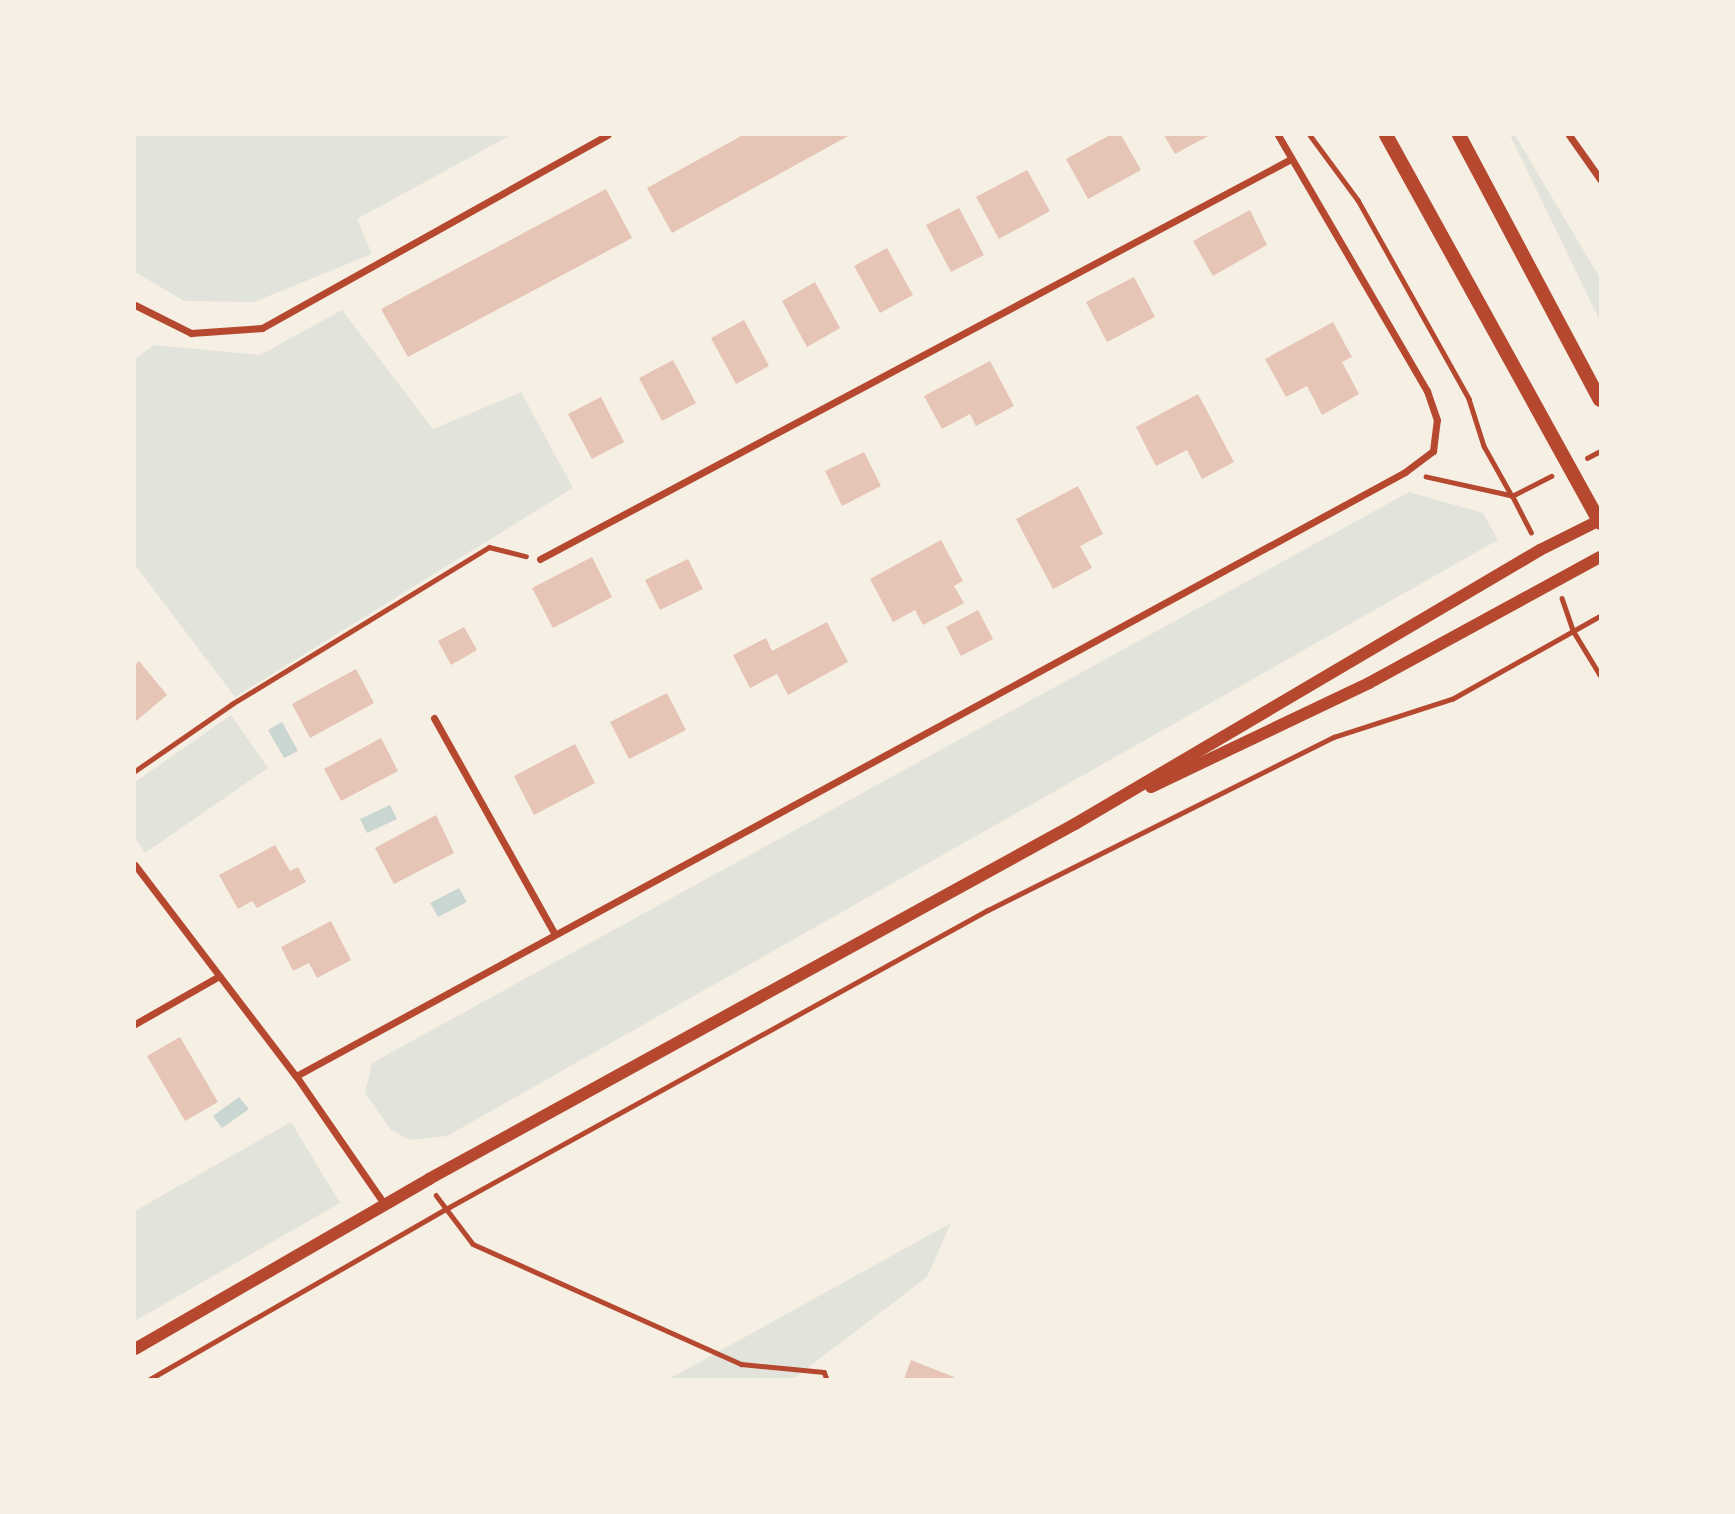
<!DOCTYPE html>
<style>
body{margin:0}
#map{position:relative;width:1735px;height:1514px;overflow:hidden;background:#f6efe4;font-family:Figtree,sans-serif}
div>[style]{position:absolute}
.green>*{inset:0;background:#e2e4dc}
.water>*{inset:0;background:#c9d6d2}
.building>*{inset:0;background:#e6c5b7}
.path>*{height:4.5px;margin:-2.25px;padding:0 2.25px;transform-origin:2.25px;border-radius:2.25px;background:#b5482f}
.minor>*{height:7px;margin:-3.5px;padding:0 3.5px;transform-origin:3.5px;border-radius:3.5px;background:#b5482f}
.tertiary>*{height:12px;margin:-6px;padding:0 6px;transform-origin:6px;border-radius:6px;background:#b5482f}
.secondary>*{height:14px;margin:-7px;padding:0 7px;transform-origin:7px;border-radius:7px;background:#b5482f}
span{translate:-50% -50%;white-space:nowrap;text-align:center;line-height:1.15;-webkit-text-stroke:7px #f6efe4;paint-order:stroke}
.frame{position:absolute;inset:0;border:136px solid #f6efe4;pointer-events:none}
</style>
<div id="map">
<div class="green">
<div style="clip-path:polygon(135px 135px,511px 135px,357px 219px,372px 254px,254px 302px,184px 301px,135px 272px)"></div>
<div style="clip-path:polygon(1510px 135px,1515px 135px,1600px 278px,1600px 321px)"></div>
<div style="clip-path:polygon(342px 310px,433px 429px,521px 392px,573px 488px,235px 697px,135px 565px,135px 359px,154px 345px,260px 355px)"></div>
<div style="clip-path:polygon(1409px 492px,1483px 513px,1498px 540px,447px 1136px,410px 1140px,391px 1130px,365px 1093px,372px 1063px)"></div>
<div style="clip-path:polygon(231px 715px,268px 768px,145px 853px,135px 838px,135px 782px)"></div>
<div style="clip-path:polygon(291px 1122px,340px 1203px,135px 1321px,135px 1211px)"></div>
<div style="clip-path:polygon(951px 1223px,927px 1277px,793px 1379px,669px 1379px)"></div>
</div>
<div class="water">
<div style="clip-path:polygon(282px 722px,298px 751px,284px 758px,268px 730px)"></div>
<div style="clip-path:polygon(390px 805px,397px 819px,367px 833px,360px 819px)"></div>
<div style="clip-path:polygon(459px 888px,467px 902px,438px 917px,430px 903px)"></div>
<div style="clip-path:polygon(239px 1097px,249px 1109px,222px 1128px,213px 1116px)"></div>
</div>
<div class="building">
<div style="clip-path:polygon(743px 135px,850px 135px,672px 233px,647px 188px)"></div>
<div style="clip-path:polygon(1110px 135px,1121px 135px,1141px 170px,1088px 199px,1066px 159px)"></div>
<div style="clip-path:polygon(1164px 135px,1210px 135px,1175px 154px)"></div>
<div style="clip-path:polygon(1027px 170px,1050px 211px,999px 239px,976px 197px)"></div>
<div style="clip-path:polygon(606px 189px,632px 238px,408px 357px,381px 309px)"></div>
<div style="clip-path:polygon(959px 208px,984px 255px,951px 272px,926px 225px)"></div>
<div style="clip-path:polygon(1250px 210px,1267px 245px,1213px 276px,1193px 241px)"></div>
<div style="clip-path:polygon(887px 248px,913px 295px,880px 313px,854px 266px)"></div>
<div style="clip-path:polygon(1134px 277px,1155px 317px,1107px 342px,1086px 302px)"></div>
<div style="clip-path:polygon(815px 282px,840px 328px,807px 347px,782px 301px)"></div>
<div style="clip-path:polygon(744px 320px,769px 366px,736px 384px,711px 338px)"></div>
<div style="clip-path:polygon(1333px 322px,1352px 357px,1342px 362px,1359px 394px,1322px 415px,1307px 386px,1286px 397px,1265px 359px)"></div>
<div style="clip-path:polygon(673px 360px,696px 403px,662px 421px,639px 378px)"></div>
<div style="clip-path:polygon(990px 361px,1014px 406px,976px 426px,970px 414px,942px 429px,924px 396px)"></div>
<div style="clip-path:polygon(1198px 394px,1234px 462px,1202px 479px,1187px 450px,1156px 466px,1136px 427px)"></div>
<div style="clip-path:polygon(601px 397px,624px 442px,592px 459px,568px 414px)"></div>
<div style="clip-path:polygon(864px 452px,881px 486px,842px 506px,825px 471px)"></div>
<div style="clip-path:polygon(1078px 486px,1103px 534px,1080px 546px,1092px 568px,1053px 589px,1016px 519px)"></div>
<div style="clip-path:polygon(941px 540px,963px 581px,954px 586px,964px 603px,923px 625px,915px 610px,893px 622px,870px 579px)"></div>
<div style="clip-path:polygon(592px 557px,612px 597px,553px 628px,532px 588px)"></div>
<div style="clip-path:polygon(688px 559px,703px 589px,660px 610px,645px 580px)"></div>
<div style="clip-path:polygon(978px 610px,993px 639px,961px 656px,946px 627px)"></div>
<div style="clip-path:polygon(827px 622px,848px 662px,788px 695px,777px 674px,750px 688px,733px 655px,766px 638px,772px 651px)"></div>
<div style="clip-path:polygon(464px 627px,477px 650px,451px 665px,438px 641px)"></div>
<div style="clip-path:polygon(139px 661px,167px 695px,135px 722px,135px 665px)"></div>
<div style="clip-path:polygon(356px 669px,374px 703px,310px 738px,292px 704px)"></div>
<div style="clip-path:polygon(667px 693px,686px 730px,629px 759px,610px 722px)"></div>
<div style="clip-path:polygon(381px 738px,398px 771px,341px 801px,324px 769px)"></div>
<div style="clip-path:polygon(575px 744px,595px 783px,534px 815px,514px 776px)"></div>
<div style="clip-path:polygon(436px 815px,454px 853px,394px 884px,375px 848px)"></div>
<div style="clip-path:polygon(275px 845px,290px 871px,298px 867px,306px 882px,257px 908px,252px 901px,238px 909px,219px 875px)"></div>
<div style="clip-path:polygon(331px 921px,351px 960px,317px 978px,309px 963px,293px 971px,281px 947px)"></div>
<div style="clip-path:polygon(180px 1037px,218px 1102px,185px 1121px,147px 1056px)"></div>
<div style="clip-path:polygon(911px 1360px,954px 1377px,953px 1379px,904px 1379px)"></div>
</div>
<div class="path">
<div style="left:1310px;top:135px;width:81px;rotate:53.6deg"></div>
<div style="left:1358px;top:200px;width:228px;rotate:60.8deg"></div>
<div style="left:1469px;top:399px;width:49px;rotate:72.3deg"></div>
<div style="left:1484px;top:446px;width:57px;rotate:60.8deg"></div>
<div style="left:1512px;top:496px;width:88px;rotate:-167.5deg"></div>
<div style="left:1587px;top:458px;width:15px;rotate:-28deg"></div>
<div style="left:1531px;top:533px;width:42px;rotate:-117.2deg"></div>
<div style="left:1512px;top:496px;width:44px;rotate:-27.1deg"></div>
<div style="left:1562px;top:598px;width:36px;rotate:71deg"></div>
<div style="left:1574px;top:632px;width:50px;rotate:58.8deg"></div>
<div style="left:135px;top:771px;width:118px;rotate:-34.6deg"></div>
<div style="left:232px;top:704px;width:301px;rotate:-31.4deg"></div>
<div style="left:489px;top:547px;width:38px;rotate:14deg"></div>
<div style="left:436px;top:1195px;width:61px;rotate:52.9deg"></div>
<div style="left:473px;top:1244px;width:294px;rotate:24.1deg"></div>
<div style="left:741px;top:1364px;width:83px;rotate:5.5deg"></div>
<div style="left:824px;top:1372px;width:8px;rotate:67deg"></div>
<div style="left:150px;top:1379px;width:339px;rotate:-29.9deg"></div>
<div style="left:444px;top:1210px;width:621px;rotate:-28.88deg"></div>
<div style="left:988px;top:910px;width:387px;rotate:-26.6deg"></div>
<div style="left:1334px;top:737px;width:124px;rotate:-17.9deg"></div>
<div style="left:1452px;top:699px;width:170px;rotate:-29.3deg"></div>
</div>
<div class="minor">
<div style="left:1569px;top:135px;width:54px;rotate:54.8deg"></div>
<div style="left:135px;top:305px;width:63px;rotate:26.6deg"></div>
<div style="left:191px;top:333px;width:71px;rotate:-4deg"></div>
<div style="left:262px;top:328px;width:396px;rotate:-29.2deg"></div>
<div style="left:540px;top:559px;width:851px;rotate:-28.04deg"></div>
<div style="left:434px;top:718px;width:246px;rotate:60.8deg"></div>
<div style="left:135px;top:865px;width:265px;rotate:52.7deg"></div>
<div style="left:296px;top:1076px;width:157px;rotate:55.4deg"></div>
<div style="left:135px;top:1024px;width:97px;rotate:-29.7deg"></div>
<div style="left:296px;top:1076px;width:1263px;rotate:-28.57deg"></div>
<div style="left:1405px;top:472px;width:35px;rotate:-37deg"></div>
<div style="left:1433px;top:451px;width:31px;rotate:-83deg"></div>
<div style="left:1437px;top:420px;width:31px;rotate:-109deg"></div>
<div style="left:1427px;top:391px;width:296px;rotate:-120.2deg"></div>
</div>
<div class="tertiary">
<div style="left:1151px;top:787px;width:242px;rotate:-25.5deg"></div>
<div style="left:1369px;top:683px;width:263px;rotate:-28.6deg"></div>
<div style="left:135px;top:1349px;width:340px;rotate:-30deg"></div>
<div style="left:429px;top:1179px;width:737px;rotate:-28.79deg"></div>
<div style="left:1075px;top:824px;width:540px;rotate:-30.51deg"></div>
<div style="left:1540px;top:550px;width:67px;rotate:-26.6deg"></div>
</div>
<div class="secondary">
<div style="left:1386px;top:135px;width:443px;rotate:61.1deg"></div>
<div style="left:1459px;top:135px;width:300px;rotate:62deg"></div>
</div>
<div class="frame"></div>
</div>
